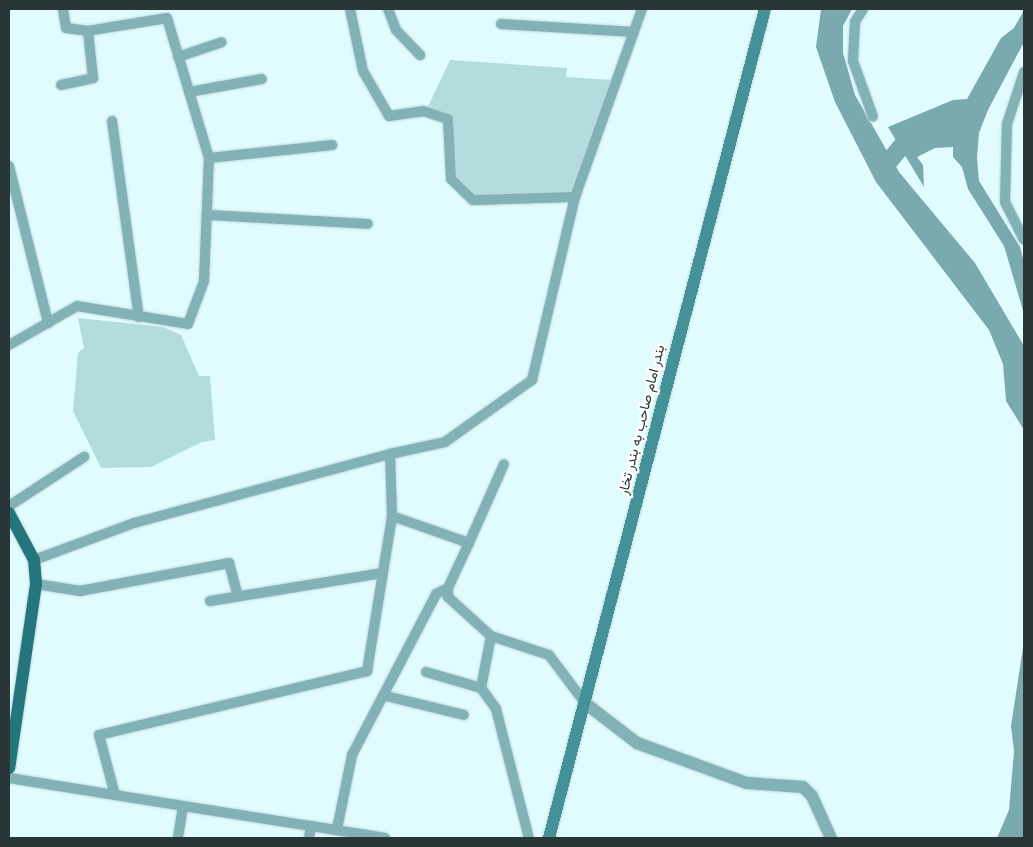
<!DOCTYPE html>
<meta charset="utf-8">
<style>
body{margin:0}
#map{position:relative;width:1033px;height:847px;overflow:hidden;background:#e0fcfe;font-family:"Times New Roman",Vazirmatn,serif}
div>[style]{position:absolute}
.green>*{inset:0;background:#b3dcdf}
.water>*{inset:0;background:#7aaaae}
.river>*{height:18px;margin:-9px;padding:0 9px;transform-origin:9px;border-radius:9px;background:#7aaaae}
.roads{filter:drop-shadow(0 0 1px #bfd8da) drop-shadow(0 0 1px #bfd8da)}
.minor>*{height:10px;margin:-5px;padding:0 5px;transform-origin:5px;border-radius:5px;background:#83b2b6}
.tertiary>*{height:12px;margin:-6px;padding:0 6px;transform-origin:6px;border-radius:6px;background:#83b2b6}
.secondary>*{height:12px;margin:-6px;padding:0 6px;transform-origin:6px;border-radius:6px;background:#449197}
.primary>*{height:12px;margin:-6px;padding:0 6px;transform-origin:6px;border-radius:6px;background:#25757c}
span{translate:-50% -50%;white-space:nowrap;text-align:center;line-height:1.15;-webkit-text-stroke:4.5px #fff;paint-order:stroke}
.street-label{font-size:14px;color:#283637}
.frame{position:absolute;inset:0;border:10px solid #283637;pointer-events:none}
</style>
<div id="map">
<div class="green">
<div style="clip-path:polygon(450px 60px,567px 68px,566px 77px,612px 80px,573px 195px,475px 197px,453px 176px,454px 118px,425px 113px)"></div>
<div style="clip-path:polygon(78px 318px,163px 327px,181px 335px,199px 376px,210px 376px,215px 440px,202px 442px,151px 467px,101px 468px,73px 411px,78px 353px,84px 348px)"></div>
</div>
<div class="water">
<div style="clip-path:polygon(821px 9px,852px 9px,843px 26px,843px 53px,855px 95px,899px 172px,975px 263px,1024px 346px,1024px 430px,1006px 401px,1003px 364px,989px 330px,876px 182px,835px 102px,816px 47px)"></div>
<div style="clip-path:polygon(1024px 10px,1024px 42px,988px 110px,979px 133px,977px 158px,979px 181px,1020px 247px,1024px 262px,1024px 314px,1004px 246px,968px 189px,962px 167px,953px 157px,953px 147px,935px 148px,917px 157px,923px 165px,924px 187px,888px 127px,953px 100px,967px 99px,1001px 38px,1014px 28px)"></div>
<div style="clip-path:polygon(1024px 641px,1024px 838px,997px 838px,1009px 810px,1014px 751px,1011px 726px)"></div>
</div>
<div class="river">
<div style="left:882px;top:170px;width:43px;rotate:-50.7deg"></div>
<div style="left:909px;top:137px;width:9px;rotate:-21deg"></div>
</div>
<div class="roads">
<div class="minor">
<div style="left:350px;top:9px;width:63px;rotate:78.2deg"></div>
<div style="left:363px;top:71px;width:52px;rotate:60deg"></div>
<div style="left:389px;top:116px;width:34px;rotate:-8deg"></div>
<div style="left:423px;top:111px;width:26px;rotate:18deg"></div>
<div style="left:448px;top:119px;width:60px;rotate:87.1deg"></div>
<div style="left:451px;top:179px;width:30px;rotate:44deg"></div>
<div style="left:473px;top:200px;width:102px;rotate:-1.7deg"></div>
<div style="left:388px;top:9px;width:22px;rotate:69deg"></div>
<div style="left:396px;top:30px;width:35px;rotate:46deg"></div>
<div style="left:863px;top:9px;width:15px;rotate:122deg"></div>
<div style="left:855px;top:22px;width:39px;rotate:93deg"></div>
<div style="left:853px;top:61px;width:59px;rotate:70.3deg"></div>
<div style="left:501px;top:24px;width:133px;rotate:3.4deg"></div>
<div style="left:178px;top:57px;width:46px;rotate:-18.8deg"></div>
<div style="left:1024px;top:72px;width:55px;rotate:108.1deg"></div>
<div style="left:1007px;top:124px;width:78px;rotate:91.5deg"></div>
<div style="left:1005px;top:202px;width:42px;rotate:63.4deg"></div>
<div style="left:61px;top:85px;width:33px;rotate:-12deg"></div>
<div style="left:93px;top:78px;width:47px;rotate:-96.1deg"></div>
<div style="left:189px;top:92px;width:74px;rotate:-10.1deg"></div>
<div style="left:112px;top:121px;width:198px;rotate:82.2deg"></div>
<div style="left:209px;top:158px;width:124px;rotate:-6deg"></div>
<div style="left:9px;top:166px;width:162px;rotate:76deg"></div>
<div style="left:209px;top:215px;width:159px;rotate:3.2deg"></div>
<div style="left:9px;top:345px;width:78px;rotate:-29.8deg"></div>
<div style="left:77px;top:306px;width:112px;rotate:9.2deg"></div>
<div style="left:188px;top:324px;width:46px;rotate:-69.6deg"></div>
<div style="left:204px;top:281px;width:123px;rotate:-87.7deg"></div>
<div style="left:209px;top:158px;width:146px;rotate:-106.7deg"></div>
<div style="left:167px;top:18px;width:80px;rotate:170.7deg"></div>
<div style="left:88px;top:31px;width:22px;rotate:-172deg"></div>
<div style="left:66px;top:28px;width:19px;rotate:-99deg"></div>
<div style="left:9px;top:506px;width:90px;rotate:-33.2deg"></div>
<div style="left:469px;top:543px;width:86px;rotate:-66.1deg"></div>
<div style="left:34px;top:560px;width:107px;rotate:-20.3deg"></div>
<div style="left:134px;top:523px;width:265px;rotate:-15.1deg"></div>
<div style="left:36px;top:584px;width:45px;rotate:9deg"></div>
<div style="left:80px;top:591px;width:152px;rotate:-10.6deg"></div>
<div style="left:229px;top:563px;width:34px;rotate:75deg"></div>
<div style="left:448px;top:588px;width:9px;rotate:90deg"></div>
<div style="left:448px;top:597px;width:58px;rotate:42.2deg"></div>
<div style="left:491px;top:636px;width:61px;rotate:18.1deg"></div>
<div style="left:549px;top:655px;width:60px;rotate:53.1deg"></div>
<div style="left:210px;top:601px;width:175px;rotate:-9.2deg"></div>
<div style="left:426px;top:672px;width:57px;rotate:16.2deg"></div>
<div style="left:481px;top:688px;width:26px;rotate:54deg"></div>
<div style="left:496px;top:709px;width:133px;rotate:75.7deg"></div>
<div style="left:481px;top:688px;width:53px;rotate:-79.1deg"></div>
<div style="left:386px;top:696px;width:80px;rotate:13.7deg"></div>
<div style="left:9px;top:778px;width:176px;rotate:9.1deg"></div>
<div style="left:183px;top:806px;width:32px;rotate:99deg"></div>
<div style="left:115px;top:795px;width:62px;rotate:-104.9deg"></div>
<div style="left:99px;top:735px;width:276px;rotate:-13.4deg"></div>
<div style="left:367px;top:671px;width:157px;rotate:-80.8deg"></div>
<div style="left:183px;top:806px;width:130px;rotate:8.9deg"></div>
<div style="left:337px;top:829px;width:76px;rotate:-78.5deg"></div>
<div style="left:352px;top:755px;width:182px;rotate:-62.4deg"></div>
<div style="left:436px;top:594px;width:13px;rotate:-27deg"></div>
<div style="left:448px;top:588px;width:50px;rotate:-65deg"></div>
<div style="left:469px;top:543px;width:82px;rotate:-160.7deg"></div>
<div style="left:392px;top:516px;width:62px;rotate:-91.8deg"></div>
<div style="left:390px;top:454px;width:56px;rotate:-12.3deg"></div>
<div style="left:445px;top:442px;width:107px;rotate:-35.5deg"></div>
<div style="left:532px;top:380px;width:188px;rotate:-76.8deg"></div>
<div style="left:575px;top:197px;width:200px;rotate:-70.4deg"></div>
<div style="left:309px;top:838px;width:12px;rotate:-81deg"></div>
<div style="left:311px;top:826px;width:75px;rotate:9.2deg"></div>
</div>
<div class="tertiary">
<div style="left:585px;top:703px;width:66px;rotate:37.6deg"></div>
<div style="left:637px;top:743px;width:117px;rotate:20deg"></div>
<div style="left:747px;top:783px;width:56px;rotate:4.1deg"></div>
<div style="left:803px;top:787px;width:13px;rotate:45deg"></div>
<div style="left:812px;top:796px;width:46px;rotate:65.7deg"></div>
</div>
<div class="secondary">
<div style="left:549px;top:838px;width:857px;rotate:-75.4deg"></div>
</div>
<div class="primary">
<div style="left:9px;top:513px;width:53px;rotate:62deg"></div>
<div style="left:34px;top:560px;width:24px;rotate:85deg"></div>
<div style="left:36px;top:584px;width:186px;rotate:98.3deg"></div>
</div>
</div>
<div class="street-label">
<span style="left:642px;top:420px;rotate:-76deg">بندر امام صاحب به بندر تخار</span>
</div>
<div class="frame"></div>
</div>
